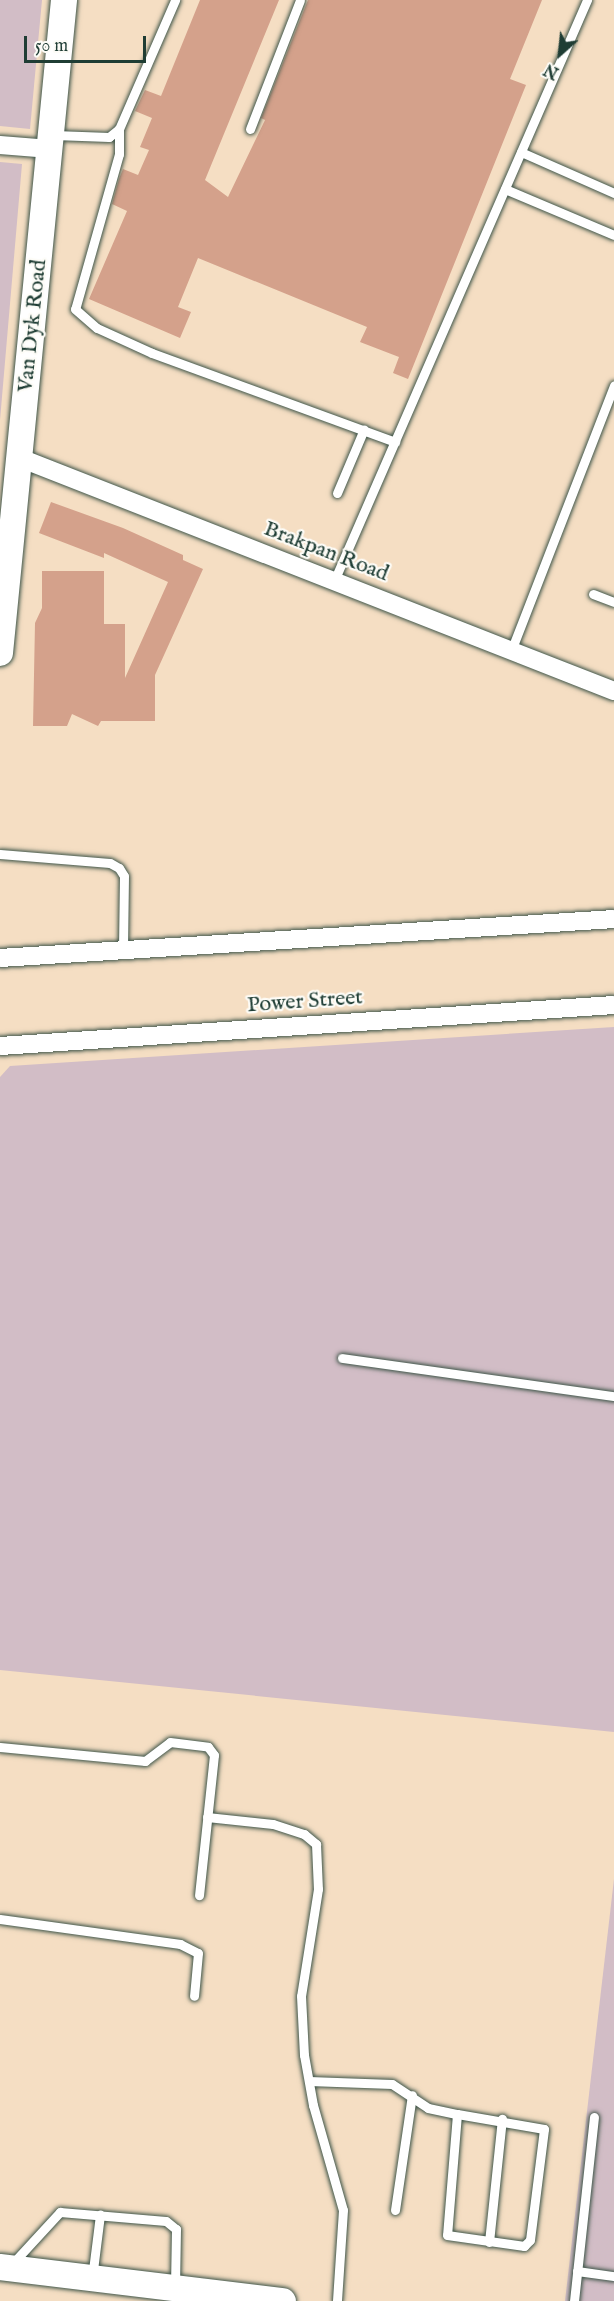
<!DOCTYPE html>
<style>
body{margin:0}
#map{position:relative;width:614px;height:2301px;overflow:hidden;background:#f5dec3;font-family:"IM FELL English",serif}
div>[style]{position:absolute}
.industrial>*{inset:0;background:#d2bdc6}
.building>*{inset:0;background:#d4a18b}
.roads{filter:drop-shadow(0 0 2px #3f5549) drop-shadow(0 0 2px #3f5549)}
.lane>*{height:9px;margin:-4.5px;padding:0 4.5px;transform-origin:4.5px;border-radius:4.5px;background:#fff}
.street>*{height:18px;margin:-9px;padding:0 9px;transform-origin:9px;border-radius:9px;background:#fff}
.secondary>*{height:26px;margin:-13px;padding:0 13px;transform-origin:13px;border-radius:13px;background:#fff}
span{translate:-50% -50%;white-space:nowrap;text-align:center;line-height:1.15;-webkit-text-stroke:4.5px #fdfcf7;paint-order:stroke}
.street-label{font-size:22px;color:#1f3d34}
.north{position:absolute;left:530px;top:24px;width:60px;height:60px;-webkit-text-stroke:4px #fdfcf7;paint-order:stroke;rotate:207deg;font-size:16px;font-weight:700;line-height:24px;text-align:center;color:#1f3d34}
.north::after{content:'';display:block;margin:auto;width:21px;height:27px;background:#1f3d34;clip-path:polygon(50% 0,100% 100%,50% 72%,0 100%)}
.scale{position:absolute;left:24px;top:36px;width:122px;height:27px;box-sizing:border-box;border:3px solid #1f3d34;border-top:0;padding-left:8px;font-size:18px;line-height:21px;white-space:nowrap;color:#1f3d34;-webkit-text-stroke:4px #fdfcf7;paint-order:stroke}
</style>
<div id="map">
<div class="industrial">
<div style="clip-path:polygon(0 0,42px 0,30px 129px,0 126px)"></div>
<div style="clip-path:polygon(0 162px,22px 164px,0 420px)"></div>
<div style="clip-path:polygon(614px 1027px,614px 1732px,0 1670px,0 1077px,10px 1066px)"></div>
<div style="clip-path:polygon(614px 1879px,614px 2301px,565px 2301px)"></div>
</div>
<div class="building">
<div style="clip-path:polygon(200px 0,279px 0,205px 180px,228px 197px,265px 120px,261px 118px,308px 0,542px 0,510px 79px,526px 85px,408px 379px,393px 373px,399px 357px,360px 342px,367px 327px,198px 258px,178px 307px,191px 312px,180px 338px,89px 299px,127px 211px,112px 204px,119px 179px,123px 169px,138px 175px,149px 150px,140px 147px,152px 118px,135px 111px,145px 90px,161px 96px)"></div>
<div style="clip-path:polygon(51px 502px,123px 528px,183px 555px,183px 560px,203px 569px,155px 675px,155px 721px,101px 721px,98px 726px,72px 714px,67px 726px,33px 726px,35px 623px,42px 608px,42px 571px,104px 571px,104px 624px,125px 624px,125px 678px,168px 582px,104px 553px,104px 558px,39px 533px)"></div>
</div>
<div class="roads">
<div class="lane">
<div style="left:119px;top:129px;width:25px;rotate:90deg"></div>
<div style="left:119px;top:154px;width:161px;rotate:105.8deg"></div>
<div style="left:75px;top:309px;width:29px;rotate:41deg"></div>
<div style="left:97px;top:328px;width:60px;rotate:24.4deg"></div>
<div style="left:152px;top:353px;width:259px;rotate:20.1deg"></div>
<div style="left:250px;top:129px;width:138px;rotate:-68.8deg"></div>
<div style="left:54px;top:135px;width:55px;rotate:2.1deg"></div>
<div style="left:109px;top:137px;width:13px;rotate:-39deg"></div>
<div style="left:119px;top:129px;width:141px;rotate:-66.5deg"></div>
<div style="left:521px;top:152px;width:102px;rotate:23.8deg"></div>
<div style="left:505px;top:189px;width:118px;rotate:22.9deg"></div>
<div style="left:337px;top:493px;width:69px;rotate:-67.1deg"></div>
<div style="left:334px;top:581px;width:634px;rotate:-66.47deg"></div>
<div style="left:593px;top:594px;width:22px;rotate:21deg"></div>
<div style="left:511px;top:651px;width:285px;rotate:-68.8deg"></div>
<div style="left:0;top:854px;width:110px;rotate:4.7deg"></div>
<div style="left:110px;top:863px;width:10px;rotate:29deg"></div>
<div style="left:119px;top:868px;width:9px;rotate:58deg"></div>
<div style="left:124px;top:876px;width:75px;rotate:90.8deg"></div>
<div style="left:342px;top:1358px;width:275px;rotate:8deg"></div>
<div style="left:0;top:1747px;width:146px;rotate:5.5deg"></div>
<div style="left:145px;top:1761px;width:31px;rotate:-37deg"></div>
<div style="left:170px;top:1742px;width:38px;rotate:7deg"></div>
<div style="left:208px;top:1747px;width:10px;rotate:53deg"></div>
<div style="left:214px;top:1755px;width:141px;rotate:96.1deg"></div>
<div style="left:207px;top:1817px;width:66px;rotate:6.1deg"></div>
<div style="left:273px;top:1824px;width:33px;rotate:18deg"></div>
<div style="left:304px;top:1834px;width:16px;rotate:40deg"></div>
<div style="left:316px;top:1844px;width:45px;rotate:87.5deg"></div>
<div style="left:318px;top:1889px;width:108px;rotate:99deg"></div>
<div style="left:301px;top:1996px;width:59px;rotate:87.1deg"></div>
<div style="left:304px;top:2055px;width:51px;rotate:79.8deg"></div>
<div style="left:313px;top:2105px;width:109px;rotate:74.1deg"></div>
<div style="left:343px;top:2210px;width:91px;rotate:93.8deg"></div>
<div style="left:0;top:1919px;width:182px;rotate:7.9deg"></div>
<div style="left:180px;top:1944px;width:20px;rotate:27deg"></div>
<div style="left:198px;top:1953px;width:43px;rotate:95.3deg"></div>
<div style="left:309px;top:2081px;width:83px;rotate:2.1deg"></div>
<div style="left:392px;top:2084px;width:43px;rotate:33.7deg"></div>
<div style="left:428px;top:2108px;width:30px;rotate:12deg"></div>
<div style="left:457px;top:2114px;width:121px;rotate:94.7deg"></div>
<div style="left:447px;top:2235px;width:78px;rotate:8.1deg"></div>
<div style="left:524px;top:2246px;width:8px;rotate:-45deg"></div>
<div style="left:530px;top:2240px;width:112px;rotate:-82.8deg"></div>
<div style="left:544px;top:2129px;width:88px;rotate:-170.2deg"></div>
<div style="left:395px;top:2210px;width:116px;rotate:-81.6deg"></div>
<div style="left:489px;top:2242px;width:124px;rotate:-84deg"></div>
<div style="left:12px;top:2264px;width:71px;rotate:-47.3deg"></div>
<div style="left:60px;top:2212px;width:106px;rotate:4.9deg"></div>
<div style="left:166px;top:2221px;width:13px;rotate:39deg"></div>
<div style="left:176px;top:2229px;width:57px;rotate:91deg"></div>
<div style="left:577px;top:2271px;width:37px;rotate:8deg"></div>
<div style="left:92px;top:2278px;width:64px;rotate:-82.8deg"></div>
<div style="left:574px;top:2301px;width:185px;rotate:-83.8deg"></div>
</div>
<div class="street">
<div style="left:0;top:145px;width:50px;rotate:4.6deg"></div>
<div style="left:20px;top:458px;width:638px;rotate:21.42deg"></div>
<div style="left:0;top:958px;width:615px;rotate:-3.63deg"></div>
<div style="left:0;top:1046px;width:615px;rotate:-3.82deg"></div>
</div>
<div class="secondary">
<div style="left:0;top:653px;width:656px;rotate:-84.4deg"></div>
<div style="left:0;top:2267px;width:285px;rotate:6.9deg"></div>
</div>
</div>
<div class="street-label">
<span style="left:33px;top:326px;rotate:-84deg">Van Dyk Road</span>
<span style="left:326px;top:552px;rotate:21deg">Brakpan Road</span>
<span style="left:305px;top:1002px;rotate:-4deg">Power Street</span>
</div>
<div class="north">N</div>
<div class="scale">50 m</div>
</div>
